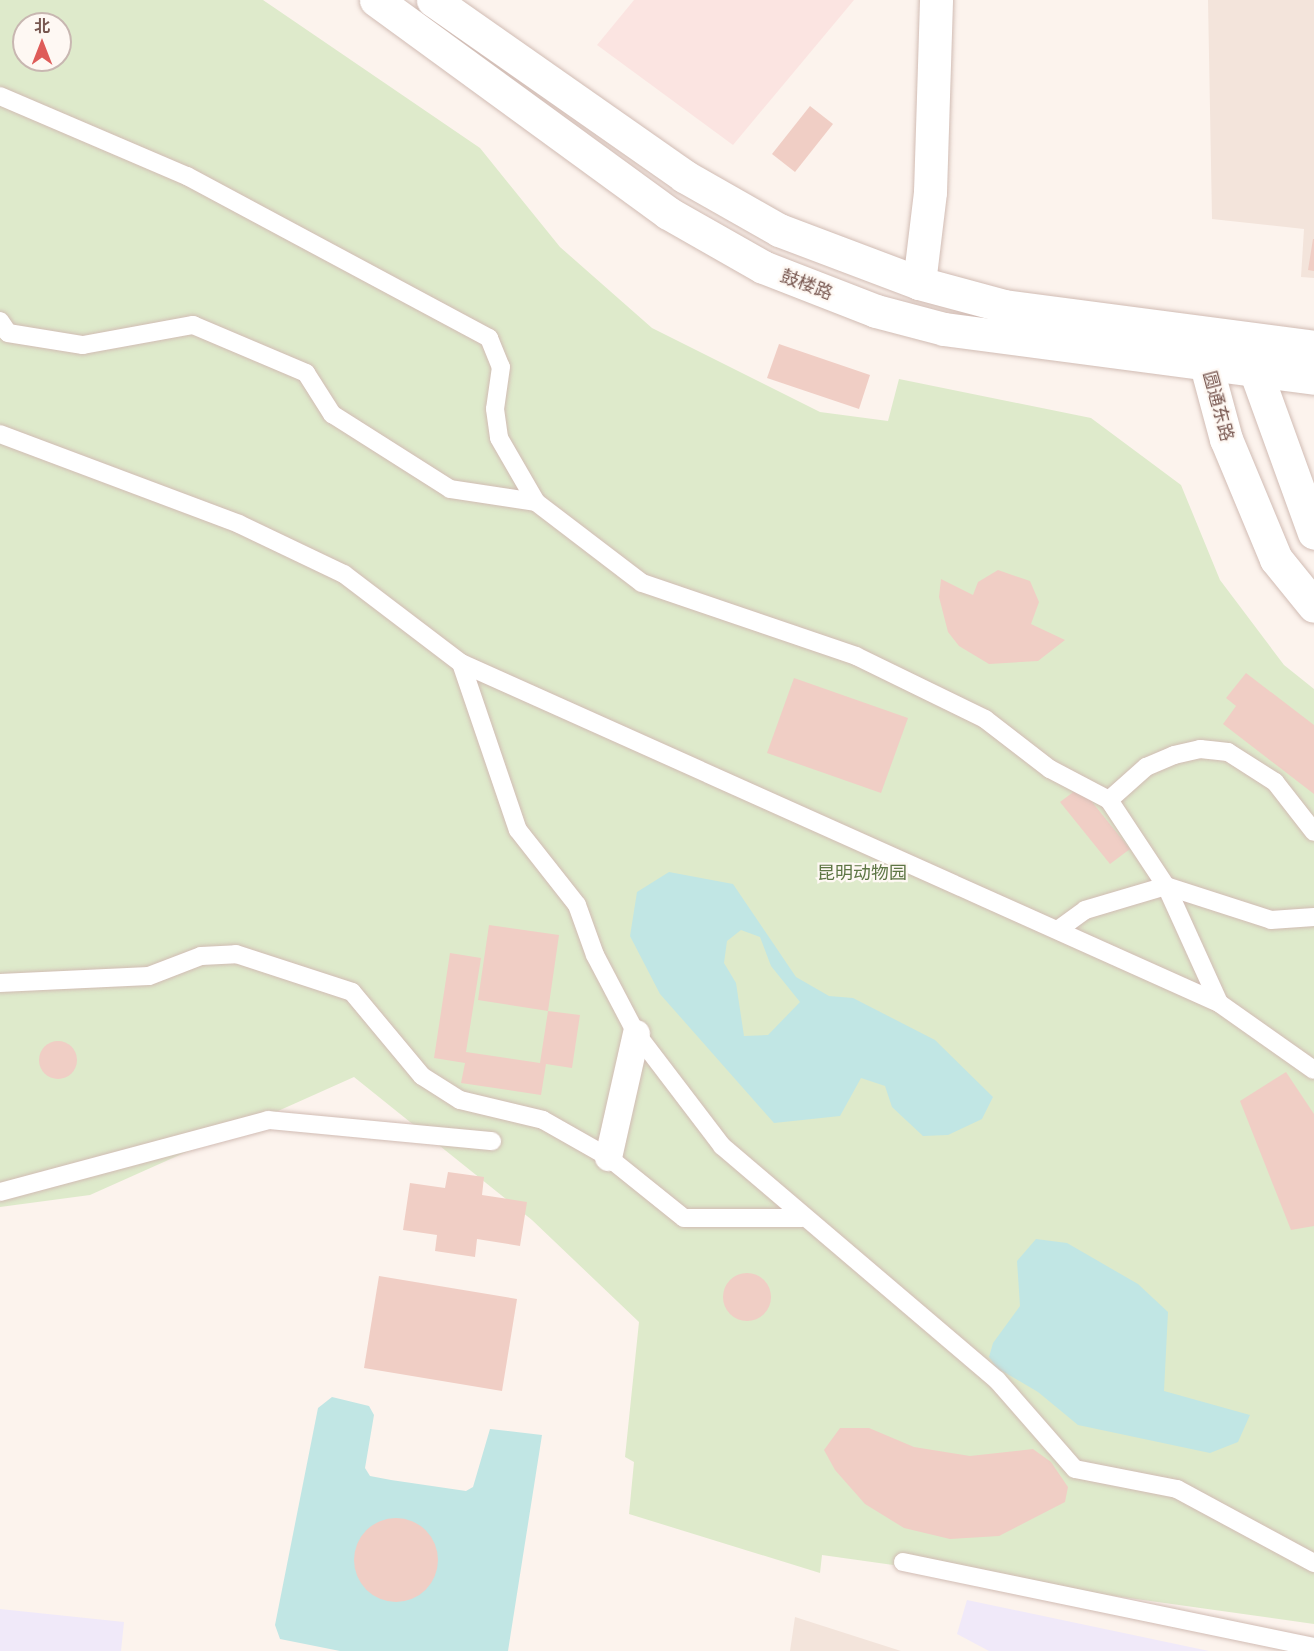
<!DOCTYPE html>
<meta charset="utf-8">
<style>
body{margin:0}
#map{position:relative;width:1314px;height:1651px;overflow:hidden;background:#fcf3ed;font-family:Lato,"Noto Sans SC",sans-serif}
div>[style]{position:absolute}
.residential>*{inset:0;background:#f3e4db}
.commercial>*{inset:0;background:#fbe4e1}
.education>*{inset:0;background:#f0e9f9}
.green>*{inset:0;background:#deeacb}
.water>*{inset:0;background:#c1e6e4}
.building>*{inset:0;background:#f0cec5}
.round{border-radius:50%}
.roads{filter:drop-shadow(0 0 2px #d1bcb4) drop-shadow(0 0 2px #d1bcb4)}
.service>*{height:18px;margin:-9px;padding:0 9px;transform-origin:9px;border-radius:9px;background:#fff}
.pedestrian>*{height:27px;margin:-13.5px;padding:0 13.5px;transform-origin:13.5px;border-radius:13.5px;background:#fff}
.minor>*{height:33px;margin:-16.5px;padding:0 16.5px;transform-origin:16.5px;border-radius:16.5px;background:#fff}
.secondary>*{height:33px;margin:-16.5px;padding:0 16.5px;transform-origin:16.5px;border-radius:16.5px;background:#fff}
span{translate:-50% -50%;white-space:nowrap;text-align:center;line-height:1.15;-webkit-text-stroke:4.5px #fef8f3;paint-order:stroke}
.street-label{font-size:18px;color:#77564f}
.park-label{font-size:18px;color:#5e7645}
.north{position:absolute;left:12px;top:12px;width:60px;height:60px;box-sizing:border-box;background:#fef8f3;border:2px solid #c8b7b1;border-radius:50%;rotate:0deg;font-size:16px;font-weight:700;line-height:24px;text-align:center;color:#77564f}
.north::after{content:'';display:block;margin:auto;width:21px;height:27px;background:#de5c59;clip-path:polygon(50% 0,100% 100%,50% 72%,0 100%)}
</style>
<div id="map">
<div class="residential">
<div style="clip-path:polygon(1208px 0,1314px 0,1314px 278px,1301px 277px,1304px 229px,1212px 219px)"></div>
<div style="clip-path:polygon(795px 1617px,901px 1651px,790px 1651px)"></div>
</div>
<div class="commercial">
<div style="clip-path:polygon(634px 0,854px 0,733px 145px,597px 45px)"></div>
</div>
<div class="education">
<div style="clip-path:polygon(967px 1600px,1209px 1651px,989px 1651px,957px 1634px)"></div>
<div style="clip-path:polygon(0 1609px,124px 1622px,121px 1651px,0 1651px)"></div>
</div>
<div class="green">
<div style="clip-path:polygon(evenodd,0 0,263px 0,480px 148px,560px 247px,652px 328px,820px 412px,888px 421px,899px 379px,1091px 418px,1181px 485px,1220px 580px,1284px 665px,1314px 689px,1314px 1624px,822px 1555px,820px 1573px,629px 1514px,634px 1462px,625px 1457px,639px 1322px,532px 1220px,354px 1077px,90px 1195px,0 1207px,0 0,24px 24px,60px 24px,60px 60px,24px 60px,24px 24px)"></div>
</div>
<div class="water">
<div style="clip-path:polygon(evenodd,669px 872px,733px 884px,796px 977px,829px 996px,853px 998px,935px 1040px,993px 1097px,982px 1119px,948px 1135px,923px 1136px,892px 1107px,885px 1086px,861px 1078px,840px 1116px,774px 1123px,660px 994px,630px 936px,637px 892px,669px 872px,741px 930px,760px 937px,771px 966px,800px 1002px,768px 1035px,744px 1036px,736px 983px,724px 963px,727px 941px,741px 930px)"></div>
<div style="clip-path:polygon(1036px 1239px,1067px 1243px,1138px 1284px,1168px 1312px,1164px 1391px,1250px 1415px,1238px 1442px,1210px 1453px,1078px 1425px,1038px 1392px,997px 1368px,989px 1357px,993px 1343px,1020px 1306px,1017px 1261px)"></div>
<div style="clip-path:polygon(332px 1397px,369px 1406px,374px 1415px,365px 1468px,370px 1476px,391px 1480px,466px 1491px,473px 1487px,490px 1429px,542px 1435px,508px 1651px,340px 1651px,280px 1639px,275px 1625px,318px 1408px)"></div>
</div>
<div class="building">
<div style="clip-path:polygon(810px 106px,833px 124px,795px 172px,772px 154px)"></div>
<div style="clip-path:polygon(1313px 239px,1314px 239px,1314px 271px,1308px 270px)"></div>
<div style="clip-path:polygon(779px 344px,870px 375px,859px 409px,767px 378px)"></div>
<div style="clip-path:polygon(998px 570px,1030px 581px,1039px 602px,1031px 624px,1065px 640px,1038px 661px,989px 664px,959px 646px,948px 632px,939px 597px,941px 579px,973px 595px,978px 582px)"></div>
<div style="clip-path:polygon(1246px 673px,1314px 725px,1314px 794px,1223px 724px,1236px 706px,1226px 698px)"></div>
<div style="clip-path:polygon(794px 678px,908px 718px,881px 793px,767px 753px)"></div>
<div style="clip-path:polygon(1080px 787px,1130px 849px,1110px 864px,1060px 802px)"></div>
<div style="clip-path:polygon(489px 925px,559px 935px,548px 1011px,478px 1000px)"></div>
<div style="clip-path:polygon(450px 953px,481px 958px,466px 1052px,540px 1063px,548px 1011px,580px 1015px,572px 1068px,546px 1064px,541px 1095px,461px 1083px,465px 1063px,434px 1058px)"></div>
<div class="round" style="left:39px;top:1041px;width:38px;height:38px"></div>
<div style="clip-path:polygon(1286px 1072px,1314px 1114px,1314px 1226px,1291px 1230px,1240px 1101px)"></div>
<div style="clip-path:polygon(448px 1172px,484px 1177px,482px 1195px,527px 1202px,520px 1246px,477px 1239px,475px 1257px,435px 1251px,437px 1235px,403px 1230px,410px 1183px,445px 1188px)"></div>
<div class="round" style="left:723px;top:1273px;width:48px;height:48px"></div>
<div style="clip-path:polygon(379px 1276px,517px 1299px,502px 1391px,364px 1368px)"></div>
<div style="clip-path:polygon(840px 1428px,869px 1428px,914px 1447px,970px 1456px,1033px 1449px,1051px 1462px,1068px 1487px,1065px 1502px,999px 1536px,950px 1539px,904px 1528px,865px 1504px,835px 1470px,824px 1450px)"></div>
<div class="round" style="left:354px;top:1518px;width:84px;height:84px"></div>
</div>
<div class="roads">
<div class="service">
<div style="left:0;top:96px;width:203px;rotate:23.2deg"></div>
<div style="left:187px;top:176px;width:343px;rotate:28.2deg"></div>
<div style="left:489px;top:338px;width:31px;rotate:68deg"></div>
<div style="left:501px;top:367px;width:42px;rotate:98.1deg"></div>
<div style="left:495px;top:409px;width:29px;rotate:82deg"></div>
<div style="left:499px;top:438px;width:74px;rotate:60deg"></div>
<div style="left:536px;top:502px;width:133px;rotate:37.4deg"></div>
<div style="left:642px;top:583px;width:226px;rotate:18.8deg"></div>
<div style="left:856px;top:656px;width:144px;rotate:26deg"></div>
<div style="left:985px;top:719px;width:82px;rotate:37.6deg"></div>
<div style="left:1050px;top:769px;width:67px;rotate:27.7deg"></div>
<div style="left:1109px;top:800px;width:103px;rotate:56.5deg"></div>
<div style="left:1166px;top:886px;width:110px;rotate:17.9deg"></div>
<div style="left:1271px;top:920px;width:43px;rotate:-4deg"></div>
<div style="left:0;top:321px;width:14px;rotate:56deg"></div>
<div style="left:8px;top:333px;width:76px;rotate:9.1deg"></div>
<div style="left:83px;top:345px;width:112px;rotate:-10.3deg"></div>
<div style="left:193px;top:325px;width:123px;rotate:23deg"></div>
<div style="left:306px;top:373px;width:49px;rotate:57.6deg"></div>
<div style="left:332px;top:414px;width:140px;rotate:32.4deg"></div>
<div style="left:450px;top:489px;width:87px;rotate:8.6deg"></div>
<div style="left:0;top:434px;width:255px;rotate:20.6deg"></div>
<div style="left:239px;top:524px;width:116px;rotate:25.5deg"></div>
<div style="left:344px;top:574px;width:147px;rotate:37.3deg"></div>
<div style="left:461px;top:663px;width:831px;rotate:24.16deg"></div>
<div style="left:1219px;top:1003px;width:116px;rotate:35.2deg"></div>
<div style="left:461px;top:663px;width:176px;rotate:71.2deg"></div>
<div style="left:518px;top:830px;width:95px;rotate:51.8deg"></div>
<div style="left:577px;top:905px;width:53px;rotate:70.2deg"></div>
<div style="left:595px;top:955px;width:88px;rotate:62.3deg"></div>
<div style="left:636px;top:1033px;width:142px;rotate:52.7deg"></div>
<div style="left:722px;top:1146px;width:361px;rotate:40.4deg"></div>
<div style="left:997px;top:1380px;width:118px;rotate:48.8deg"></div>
<div style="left:1075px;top:1469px;width:104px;rotate:11.1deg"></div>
<div style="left:1177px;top:1489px;width:156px;rotate:28.4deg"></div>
<div style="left:1109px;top:800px;width:50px;rotate:-41.7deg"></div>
<div style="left:1146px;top:767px;width:30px;rotate:-23deg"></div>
<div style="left:1174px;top:755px;width:27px;rotate:-13deg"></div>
<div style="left:1200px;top:749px;width:28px;rotate:6deg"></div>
<div style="left:1228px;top:752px;width:56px;rotate:32.6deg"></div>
<div style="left:1275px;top:782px;width:63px;rotate:52deg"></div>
<div style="left:1059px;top:929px;width:32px;rotate:-36deg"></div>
<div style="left:1085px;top:910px;width:84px;rotate:-16.5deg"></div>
<div style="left:1166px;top:886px;width:128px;rotate:65.6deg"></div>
<div style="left:0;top:983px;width:149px;rotate:-2.7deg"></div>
<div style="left:149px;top:976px;width:56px;rotate:-21deg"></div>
<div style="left:201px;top:956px;width:35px;rotate:-3deg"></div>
<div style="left:236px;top:954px;width:122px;rotate:18.1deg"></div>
<div style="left:352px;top:992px;width:109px;rotate:50.2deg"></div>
<div style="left:422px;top:1076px;width:45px;rotate:32.3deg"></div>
<div style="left:460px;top:1100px;width:85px;rotate:13.5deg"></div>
<div style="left:543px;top:1120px;width:75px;rotate:29.6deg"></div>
<div style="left:608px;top:1157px;width:97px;rotate:38.8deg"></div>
<div style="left:684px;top:1218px;width:118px"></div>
<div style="left:0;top:1192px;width:278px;rotate:-15deg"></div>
<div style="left:268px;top:1120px;width:225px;rotate:5.4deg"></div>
<div style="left:903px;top:1562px;width:420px;rotate:11.7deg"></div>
</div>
<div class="pedestrian">
<div style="left:608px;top:1157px;width:127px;rotate:-77.3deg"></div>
</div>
<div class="minor">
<div style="left:919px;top:283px;width:92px;rotate:-83.1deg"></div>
<div style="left:930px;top:192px;width:192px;rotate:-88.2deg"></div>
</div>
<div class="secondary">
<div style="left:376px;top:0;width:361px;rotate:36.1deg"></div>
<div style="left:668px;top:213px;width:109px;rotate:29.6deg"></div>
<div style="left:763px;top:267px;width:121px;rotate:21.3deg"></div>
<div style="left:876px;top:311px;width:70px;rotate:14.8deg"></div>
<div style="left:944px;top:329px;width:373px;rotate:7.5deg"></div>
<div style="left:433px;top:0;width:307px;rotate:35deg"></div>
<div style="left:684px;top:176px;width:109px;rotate:29.6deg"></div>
<div style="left:779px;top:230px;width:150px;rotate:20.7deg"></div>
<div style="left:919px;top:283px;width:88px;rotate:15.1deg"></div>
<div style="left:1004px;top:306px;width:313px;rotate:7.5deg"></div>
<div style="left:1215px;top:348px;width:19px;rotate:118deg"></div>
<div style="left:1206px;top:365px;width:77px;rotate:74.9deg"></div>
<div style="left:1226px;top:439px;width:130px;rotate:67.4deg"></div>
<div style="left:1276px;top:559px;width:60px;rotate:51deg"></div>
<div style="left:1242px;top:357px;width:18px;rotate:45deg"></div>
<div style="left:1255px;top:370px;width:173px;rotate:70.1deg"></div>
</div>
</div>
<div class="street-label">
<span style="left:807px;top:284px;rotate:21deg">鼓楼路</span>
<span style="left:1219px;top:406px;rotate:75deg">圆通东路</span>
</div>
<div class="park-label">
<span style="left:862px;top:872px">昆明动物园</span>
</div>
<div class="north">北</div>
</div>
